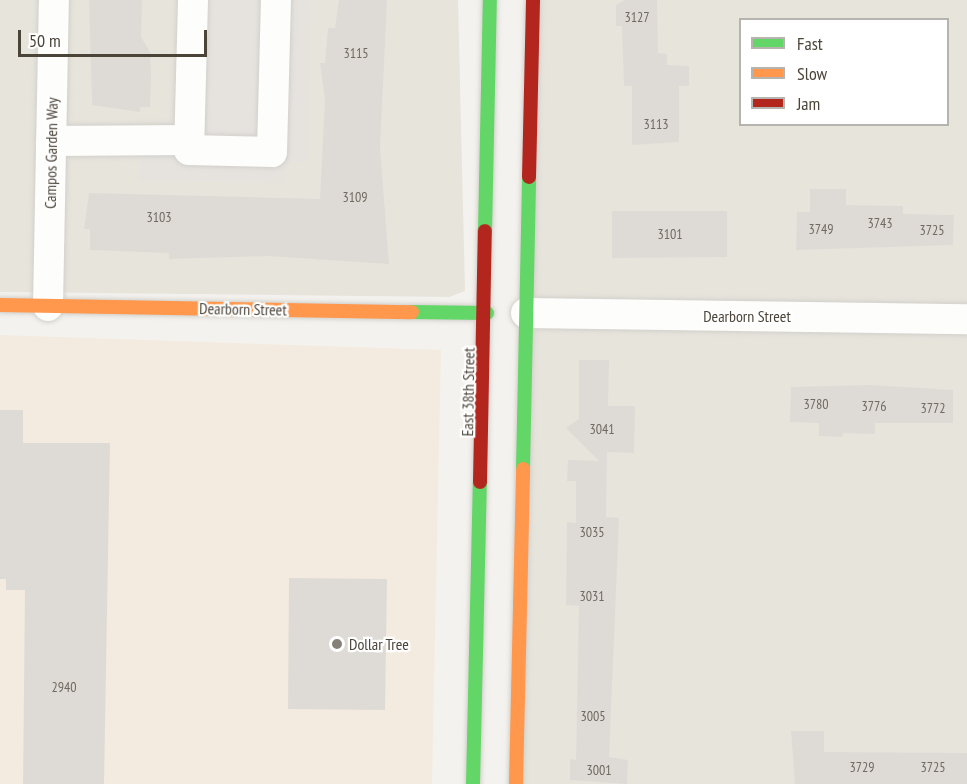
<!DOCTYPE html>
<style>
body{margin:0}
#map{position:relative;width:967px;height:784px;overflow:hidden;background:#f4f2ee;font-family:"PT Sans Narrow",sans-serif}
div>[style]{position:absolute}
.residential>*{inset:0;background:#e7e4dc}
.commercial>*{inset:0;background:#f3ebdf}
.parking>*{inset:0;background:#e6e3df}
.building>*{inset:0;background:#dedbd6}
.roads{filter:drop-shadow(0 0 2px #d2d0cb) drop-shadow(0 0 2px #d2d0cb)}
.street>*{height:30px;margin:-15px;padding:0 15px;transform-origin:15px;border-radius:15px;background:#fdfdfc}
.fast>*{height:14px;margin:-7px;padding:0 7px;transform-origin:7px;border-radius:7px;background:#63d668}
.slow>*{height:14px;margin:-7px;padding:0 7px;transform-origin:7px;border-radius:7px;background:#ff974d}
.jam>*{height:14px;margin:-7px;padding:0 7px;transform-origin:7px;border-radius:7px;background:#b3261e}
.dots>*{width:16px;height:16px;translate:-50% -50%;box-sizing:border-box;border:3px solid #fff;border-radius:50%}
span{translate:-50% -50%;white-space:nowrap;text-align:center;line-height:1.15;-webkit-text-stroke:4.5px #fff;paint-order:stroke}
.number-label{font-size:14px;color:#706a61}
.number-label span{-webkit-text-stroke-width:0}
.street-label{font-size:16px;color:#4b4439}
.poi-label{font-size:16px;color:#4b4439}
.left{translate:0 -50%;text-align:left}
.legend{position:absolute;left:739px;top:18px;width:210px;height:108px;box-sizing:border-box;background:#fff;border:2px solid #b7b4b0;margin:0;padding:8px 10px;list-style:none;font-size:18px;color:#4b4439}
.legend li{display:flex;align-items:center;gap:12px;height:30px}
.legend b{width:30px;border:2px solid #b7b4b0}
.scale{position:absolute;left:18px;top:30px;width:189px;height:27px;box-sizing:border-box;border:3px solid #4b4439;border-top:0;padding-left:8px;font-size:18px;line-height:21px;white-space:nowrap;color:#4b4439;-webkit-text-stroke:4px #fff;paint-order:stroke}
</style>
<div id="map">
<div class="residential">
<div style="clip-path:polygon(0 0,458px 0,465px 291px,449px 297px,0 292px)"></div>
<div style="clip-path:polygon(evenodd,536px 0,967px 0,967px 784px,520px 784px,536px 0,740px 20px,948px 20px,948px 124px,740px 124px,740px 20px)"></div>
</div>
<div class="commercial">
<div style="clip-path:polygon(0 335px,441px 350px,432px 784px,0 784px)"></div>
</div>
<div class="parking">
<div style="clip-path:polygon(177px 0,311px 0,308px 162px,286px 161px,285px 183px,139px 181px,141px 127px,175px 128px)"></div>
</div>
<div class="building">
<div style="clip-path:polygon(89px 0,142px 0,141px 37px,150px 52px,151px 74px,150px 107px,140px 107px,140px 112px,92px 105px)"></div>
<div style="clip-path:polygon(339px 0,387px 0,380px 148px,389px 264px,268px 256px,169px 259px,169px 253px,90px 250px,90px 229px,84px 229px,89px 193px,320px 199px,325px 100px,320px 63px,325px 63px,328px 28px,335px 28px)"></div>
<div style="clip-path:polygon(625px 0,657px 0,658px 53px,667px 54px,667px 65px,689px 66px,689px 86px,679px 86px,679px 142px,632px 145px,632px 86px,624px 86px,622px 26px,616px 26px,616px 5px)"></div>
<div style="clip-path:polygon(810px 189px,846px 189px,846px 205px,903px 206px,903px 214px,954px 215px,953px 245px,796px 250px,797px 212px,810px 212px)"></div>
<div style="clip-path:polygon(612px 211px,727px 211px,727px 257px,612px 258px)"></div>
<div style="clip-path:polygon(579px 360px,609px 360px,608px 406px,635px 406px,634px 453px,607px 452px,606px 517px,619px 518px,609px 757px,628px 760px,627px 784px,570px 780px,570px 759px,576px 760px,579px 606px,566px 605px,567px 522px,576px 523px,576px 481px,567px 481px,568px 460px,599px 461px,566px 428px,579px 419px)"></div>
<div style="clip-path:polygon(871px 385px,953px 390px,953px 423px,875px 423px,875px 434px,843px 433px,842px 437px,819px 436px,819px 423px,790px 422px,791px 387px)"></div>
<div style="clip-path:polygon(0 410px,23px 410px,23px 443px,110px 443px,104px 784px,23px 784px,25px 590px,6px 590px,6px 579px,0 579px)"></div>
<div style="clip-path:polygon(289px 578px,387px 579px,385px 710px,288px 709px)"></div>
<div style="clip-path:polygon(791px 731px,824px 731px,824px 752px,967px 753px,967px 784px,795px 784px)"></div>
</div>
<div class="roads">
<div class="street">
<div style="left:193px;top:0;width:150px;rotate:91.5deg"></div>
<div style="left:189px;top:150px;width:83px;rotate:1.4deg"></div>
<div style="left:272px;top:152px;width:152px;rotate:-88.5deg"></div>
<div style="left:51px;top:141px;width:138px;rotate:-0.4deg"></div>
<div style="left:48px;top:306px;width:306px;rotate:-88.9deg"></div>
<div style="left:526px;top:313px;width:441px;rotate:0.8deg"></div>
</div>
<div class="fast">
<div style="left:485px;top:231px;width:231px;rotate:-88.8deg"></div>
<div style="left:412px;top:312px;width:75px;rotate:0.8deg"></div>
<div style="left:523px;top:469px;width:292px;rotate:-88.8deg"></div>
<div style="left:473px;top:784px;width:302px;rotate:-88.7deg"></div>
</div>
<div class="slow">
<div style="left:0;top:305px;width:412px;rotate:1deg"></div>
<div style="left:516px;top:784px;width:315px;rotate:-88.7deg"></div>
</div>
<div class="jam">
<div style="left:529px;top:177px;width:177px;rotate:-88.7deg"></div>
<div style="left:480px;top:482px;width:251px;rotate:-88.9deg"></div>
</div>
</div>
<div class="dots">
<div style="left:337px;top:644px;background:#868178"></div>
</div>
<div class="number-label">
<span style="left:637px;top:17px">3127</span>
<span style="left:356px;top:53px">3115</span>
<span style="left:656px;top:124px">3113</span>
<span style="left:355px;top:197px">3109</span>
<span style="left:159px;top:217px">3103</span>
<span style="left:880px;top:223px">3743</span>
<span style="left:821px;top:229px">3749</span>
<span style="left:932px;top:230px">3725</span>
<span style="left:670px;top:234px">3101</span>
<span style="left:816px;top:404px">3780</span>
<span style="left:874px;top:406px">3776</span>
<span style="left:933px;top:408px">3772</span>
<span style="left:602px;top:429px">3041</span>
<span style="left:592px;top:532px">3035</span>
<span style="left:592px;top:596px">3031</span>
<span style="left:64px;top:687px">2940</span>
<span style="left:593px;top:716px">3005</span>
<span style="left:862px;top:767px">3729</span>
<span style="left:933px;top:767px">3725</span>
<span style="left:599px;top:770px">3001</span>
</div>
<div class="street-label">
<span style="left:51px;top:153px;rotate:-89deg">Campos Garden Way</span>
<span style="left:243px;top:309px;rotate:1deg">Dearborn Street</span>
<span style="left:747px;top:316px">Dearborn Street</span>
<span style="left:468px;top:392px;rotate:-89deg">East 38th Street</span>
</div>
<div class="poi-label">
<span class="left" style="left:349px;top:644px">Dollar Tree</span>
</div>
<ul class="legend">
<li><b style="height:8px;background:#63d668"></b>Fast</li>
<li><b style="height:8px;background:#ff974d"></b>Slow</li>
<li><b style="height:8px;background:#b3261e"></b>Jam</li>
</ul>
<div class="scale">50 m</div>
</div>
